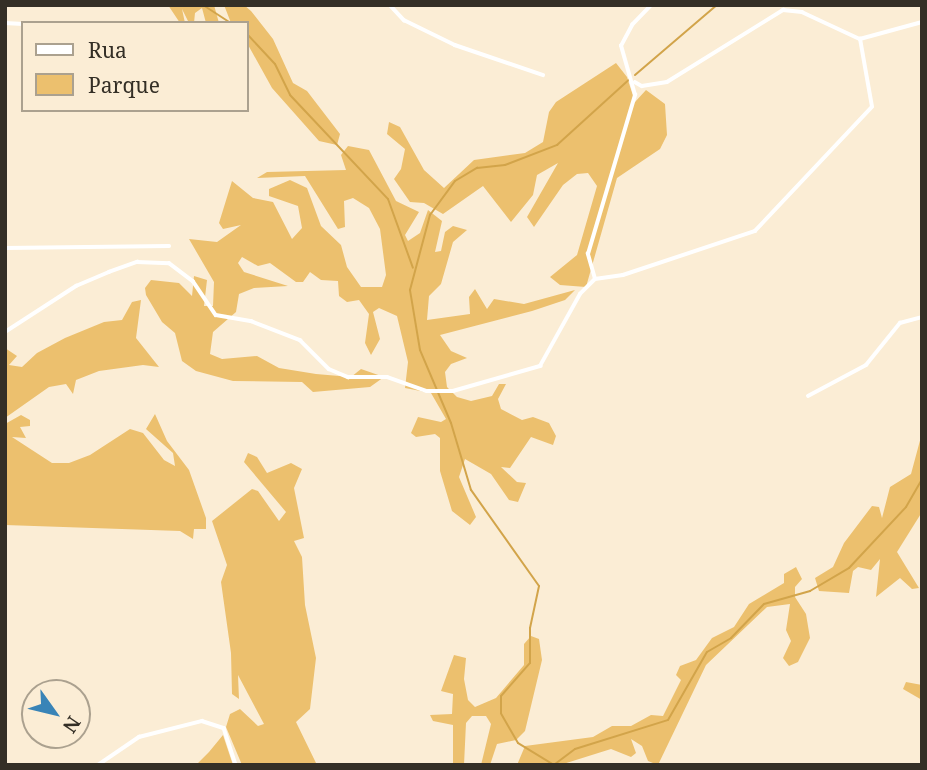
<!DOCTYPE html>
<style>
body{margin:0}
#map{position:relative;width:927px;height:770px;overflow:hidden;background:#fbedd5;font-family:"Noto Serif",serif}
div>[style]{position:absolute}
.green>*{inset:0;background:#ecc06e}
.stream>*{height:2px;margin:-1px;padding:0 1px;transform-origin:1px;border-radius:1px;background:#d2a44a}
.minor>*{height:3.5px;margin:-1.75px;padding:0 1.75px;transform-origin:1.75px;border-radius:1.75px;background:#fff}
span{translate:-50% -50%;white-space:nowrap;text-align:center;line-height:1.15;-webkit-text-stroke:7px #fbedd5;paint-order:stroke}
.frame{position:absolute;inset:0;border:7px solid #342f26;pointer-events:none}
.legend{position:absolute;left:21px;top:21px;width:228px;height:91px;box-sizing:border-box;background:#fbedd5;border:2px solid #aba18f;margin:0;padding:9px 12px;list-style:none;font-size:21px;color:#342f26}
.legend li{display:flex;align-items:center;gap:14px;height:35px}
.legend b{width:35px;border:2px solid #aba18f}
.north{position:absolute;left:21px;top:679px;width:70px;height:70px;box-sizing:border-box;background:#fbedd5;border:2px solid #aba18f;border-radius:50%;rotate:124deg;font-size:19px;font-weight:700;line-height:28px;text-align:center;color:#342f26}
.north::after{content:'';display:block;margin:auto;width:24px;height:32px;background:#3984b7;clip-path:polygon(50% 0,100% 100%,50% 72%,0 100%)}
</style>
<div id="map">
<div class="green">
<div style="clip-path:polygon(168px 5px,214px 5px,219px 23px,206px 23px,202px 8px,195px 13px,194px 23px,189px 23px,182px 9px,185px 23px,180px 23px)"></div>
<div style="clip-path:polygon(224px 5px,244px 5px,251px 11px,273px 39px,293px 83px,307px 91px,340px 134px,337px 145px,319px 141px,272px 88px,247px 43px,247px 23px,231px 23px)"></div>
<div style="clip-path:polygon(616px 63px,627px 77px,635px 102px,646px 90px,665px 104px,667px 135px,660px 149px,617px 178px,586px 287px,560px 285px,550px 277px,577px 255px,597px 186px,588px 173px,577px 174px,563px 185px,534px 227px,527px 217px,558px 163px,537px 175px,533px 195px,511px 222px,483px 186px,443px 214px,424px 203px,410px 202px,394px 179px,401px 169px,405px 149px,387px 134px,389px 122px,400px 127px,424px 170px,444px 188px,474px 160px,525px 153px,543px 142px,549px 112px,556px 102px)"></div>
<div style="clip-path:polygon(348px 146px,369px 150px,396px 201px,419px 212px,405px 235px,408px 241px,420px 233px,428px 210px,442px 221px,435px 252px,441px 251px,445px 232px,453px 226px,467px 230px,453px 242px,441px 284px,429px 296px,427px 320px,470px 314px,469px 297px,475px 289px,487px 309px,494px 299px,524px 304px,575px 290px,565px 300px,532px 311px,440px 335px,451px 351px,467px 358px,451px 364px,445px 372px,447px 387px,457px 397px,471px 401px,492px 396px,499px 384px,506px 384px,498px 399px,501px 409px,522px 420px,533px 417px,549px 423px,556px 436px,553px 445px,531px 437px,510px 468px,501px 467px,517px 482px,526px 483px,518px 502px,509px 500px,491px 474px,465px 459px,459px 477px,476px 517px,470px 525px,452px 511px,440px 471px,440px 438px,435px 434px,416px 437px,411px 433px,418px 417px,441px 422px,446px 419px,431px 393px,405px 388px,408px 362px,397px 316px,379px 308px,373px 312px,380px 339px,371px 355px,365px 343px,369px 314px,359px 300px,347px 302px,339px 296px,338px 281px,321px 280px,310px 272px,303px 282px,296px 282px,270px 263px,258px 266px,242px 257px,238px 263px,244px 272px,288px 286px,254px 288px,239px 294px,236px 312px,213px 332px,210px 354px,222px 359px,257px 356px,279px 368px,316px 374px,351px 377px,361px 369px,384px 377px,370px 387px,313px 392px,302px 382px,233px 381px,196px 371px,182px 361px,175px 333px,162px 322px,146px 295px,145px 288px,151px 280px,179px 283px,192px 296px,194px 276px,207px 280px,204px 306px,213px 306px,214px 282px,189px 239px,217px 242px,241px 225px,223px 229px,219px 223px,232px 181px,253px 198px,273px 202px,292px 239px,302px 228px,298px 206px,269px 196px,269px 189px,290px 180px,307px 188px,321px 226px,341px 245px,347px 267px,361px 287px,382px 287px,386px 275px,380px 229px,369px 208px,353px 198px,344px 201px,345px 227px,338px 229px,305px 176px,257px 178px,267px 172px,346px 170px,341px 155px)"></div>
<div style="clip-path:polygon(141px 300px,136px 338px,159px 367px,143px 365px,99px 371px,76px 380px,73px 394px,66px 384px,49px 387px,5px 418px,5px 348px,17px 356px,9px 365px,22px 367px,37px 353px,65px 338px,104px 322px,122px 320px,132px 302px)"></div>
<div style="clip-path:polygon(155px 414px,167px 441px,189px 470px,206px 518px,206px 529px,194px 529px,193px 539px,180px 531px,5px 525px,5px 424px,21px 415px,30px 420px,30px 426px,20px 427px,26px 438px,12px 437px,52px 463px,69px 463px,90px 455px,130px 429px,143px 433px,164px 460px,175px 466px,173px 453px,146px 429px)"></div>
<div style="clip-path:polygon(922px 433px,922px 512px,897px 552px,919px 588px,912px 589px,900px 578px,876px 597px,880px 559px,871px 570px,858px 567px,853px 571px,849px 593px,819px 591px,815px 578px,833px 567px,844px 543px,872px 506px,879px 507px,882px 518px,890px 487px,911px 474px)"></div>
<div style="clip-path:polygon(248px 453px,257px 457px,267px 473px,291px 463px,302px 469px,294px 488px,304px 538px,294px 541px,302px 557px,305px 605px,316px 658px,310px 709px,296px 722px,317px 765px,242px 765px,226px 727px,230px 714px,240px 709px,258px 726px,264px 724px,238px 675px,239px 699px,232px 694px,231px 653px,221px 582px,227px 565px,212px 521px,252px 489px,258px 491px,279px 521px,286px 512px,244px 462px)"></div>
<div style="clip-path:polygon(796px 567px,802px 579px,795px 587px,795px 597px,806px 614px,810px 638px,798px 662px,789px 666px,783px 658px,791px 641px,786px 630px,790px 604px,767px 607px,706px 665px,658px 765px,648px 761px,642px 746px,631px 739px,636px 753px,631px 757px,611px 749px,560px 765px,517px 765px,525px 746px,593px 737px,612px 726px,631px 726px,651px 715px,663px 716px,681px 680px,676px 675px,680px 666px,696px 660px,712px 638px,734px 627px,749px 604px,784px 583px,784px 574px)"></div>
<div style="clip-path:polygon(531px 636px,539px 639px,542px 660px,525px 731px,516px 740px,497px 744px,490px 765px,481px 765px,491px 724px,486px 716px,472px 716px,466px 723px,464px 765px,453px 765px,453px 725px,433px 721px,430px 715px,452px 714px,453px 694px,441px 691px,454px 655px,466px 658px,464px 679px,468px 700px,475px 707px,496px 698px,524px 665px,524px 644px)"></div>
<div style="clip-path:polygon(906px 682px,922px 685px,922px 700px,903px 689px)"></div>
<div style="clip-path:polygon(223px 735px,233px 765px,196px 765px,209px 752px)"></div>
</div>
<div class="stream">
<div style="left:203px;top:5px;width:33px;rotate:33deg"></div>
<div style="left:247px;top:34px;width:41px;rotate:47deg"></div>
<div style="left:275px;top:64px;width:34px;rotate:64deg"></div>
<div style="left:290px;top:95px;width:143px;rotate:46.7deg"></div>
<div style="left:388px;top:199px;width:73px;rotate:70.1deg"></div>
<div style="left:635px;top:75px;width:108px;rotate:-40.5deg"></div>
<div style="left:555px;top:764px;width:25px;rotate:-37deg"></div>
<div style="left:575px;top:749px;width:97px;rotate:-17.3deg"></div>
<div style="left:668px;top:720px;width:78px;rotate:-60.2deg"></div>
<div style="left:707px;top:652px;width:28px;rotate:-30deg"></div>
<div style="left:731px;top:638px;width:47px;rotate:-45.9deg"></div>
<div style="left:764px;top:604px;width:48px;rotate:-15.8deg"></div>
<div style="left:810px;top:591px;width:45px;rotate:-30.5deg"></div>
<div style="left:849px;top:568px;width:83px;rotate:-46.9deg"></div>
<div style="left:906px;top:507px;width:32px;rotate:-60deg"></div>
<div style="left:554px;top:765px;width:42px;rotate:-148.6deg"></div>
<div style="left:518px;top:743px;width:34px;rotate:-120deg"></div>
<div style="left:501px;top:713px;width:17px;rotate:-90deg"></div>
<div style="left:501px;top:696px;width:44px;rotate:-48.7deg"></div>
<div style="left:530px;top:663px;width:35px;rotate:-90deg"></div>
<div style="left:530px;top:628px;width:43px;rotate:-77.9deg"></div>
<div style="left:539px;top:586px;width:118px;rotate:-125.3deg"></div>
<div style="left:471px;top:490px;width:70px;rotate:-106.6deg"></div>
<div style="left:451px;top:423px;width:79px;rotate:-113deg"></div>
<div style="left:420px;top:350px;width:61px;rotate:-99.5deg"></div>
<div style="left:410px;top:290px;width:78px;rotate:-75.1deg"></div>
<div style="left:430px;top:215px;width:42px;rotate:-53.7deg"></div>
<div style="left:455px;top:181px;width:26px;rotate:-31deg"></div>
<div style="left:477px;top:168px;width:28px;rotate:-6deg"></div>
<div style="left:505px;top:165px;width:56px;rotate:-21deg"></div>
<div style="left:557px;top:145px;width:100px;rotate:-42.2deg"></div>
</div>
<div class="minor">
<div style="left:390px;top:5px;width:21px;rotate:47deg"></div>
<div style="left:404px;top:20px;width:57px;rotate:26.1deg"></div>
<div style="left:455px;top:45px;width:93px;rotate:18.8deg"></div>
<div style="left:5px;top:23px;width:18px;rotate:3deg"></div>
<div style="left:635px;top:82px;width:8px;rotate:30deg"></div>
<div style="left:642px;top:86px;width:25px;rotate:-9deg"></div>
<div style="left:667px;top:82px;width:137px;rotate:-31.8deg"></div>
<div style="left:783px;top:10px;width:19px;rotate:6deg"></div>
<div style="left:802px;top:12px;width:64px;rotate:25deg"></div>
<div style="left:5px;top:248px;width:164px;rotate:-0.7deg"></div>
<div style="left:595px;top:279px;width:28px;rotate:-8deg"></div>
<div style="left:623px;top:275px;width:139px;rotate:-18.4deg"></div>
<div style="left:755px;top:231px;width:170px;rotate:-46.7deg"></div>
<div style="left:872px;top:107px;width:69px;rotate:-100deg"></div>
<div style="left:860px;top:39px;width:64px;rotate:-15.3deg"></div>
<div style="left:595px;top:279px;width:26px;rotate:-106deg"></div>
<div style="left:588px;top:254px;width:166px;rotate:-73.5deg"></div>
<div style="left:635px;top:95px;width:51px;rotate:-105.9deg"></div>
<div style="left:621px;top:46px;width:24px;rotate:-62deg"></div>
<div style="left:632px;top:25px;width:28px;rotate:-46deg"></div>
<div style="left:5px;top:332px;width:85px;rotate:-32.9deg"></div>
<div style="left:76px;top:286px;width:36px;rotate:-23deg"></div>
<div style="left:109px;top:272px;width:30px;rotate:-20deg"></div>
<div style="left:137px;top:262px;width:32px;rotate:2deg"></div>
<div style="left:169px;top:263px;width:30px;rotate:37deg"></div>
<div style="left:193px;top:281px;width:41px;rotate:55.9deg"></div>
<div style="left:216px;top:315px;width:36px;rotate:10deg"></div>
<div style="left:251px;top:321px;width:53px;rotate:21.2deg"></div>
<div style="left:300px;top:340px;width:41px;rotate:45deg"></div>
<div style="left:329px;top:369px;width:21px;rotate:23deg"></div>
<div style="left:348px;top:377px;width:39px"></div>
<div style="left:387px;top:377px;width:42px;rotate:19.3deg"></div>
<div style="left:427px;top:391px;width:26px"></div>
<div style="left:453px;top:391px;width:91px;rotate:-16deg"></div>
<div style="left:540px;top:366px;width:82px;rotate:-60.9deg"></div>
<div style="left:580px;top:294px;width:21px;rotate:-45deg"></div>
<div style="left:808px;top:396px;width:66px;rotate:-28.1deg"></div>
<div style="left:866px;top:365px;width:54px;rotate:-51deg"></div>
<div style="left:900px;top:323px;width:23px;rotate:-15deg"></div>
<div style="left:98px;top:765px;width:50px;rotate:-34.3deg"></div>
<div style="left:139px;top:737px;width:65px;rotate:-14.3deg"></div>
<div style="left:202px;top:721px;width:23px;rotate:18deg"></div>
<div style="left:224px;top:728px;width:39px;rotate:72deg"></div>
</div>
<div class="frame"></div>
<ul class="legend">
<li><b style="height:9px;background:#fff"></b>Rua</li>
<li><b style="height:19px;background:#ecc06e"></b>Parque</li>
</ul>
<div class="north">N</div>
</div>
